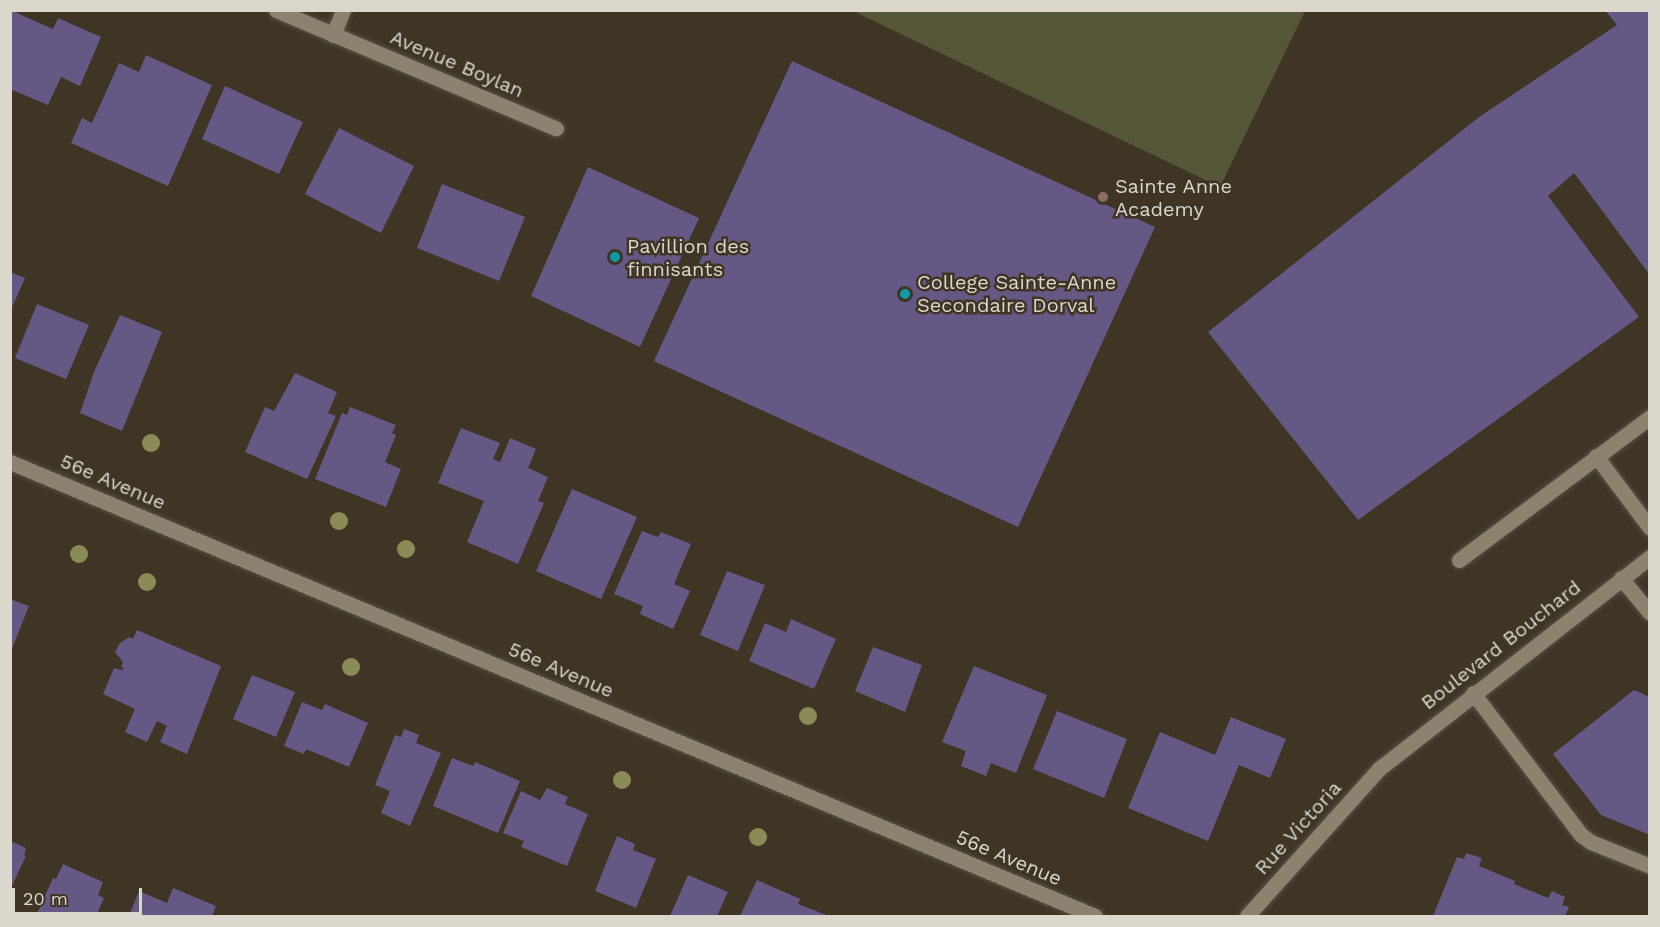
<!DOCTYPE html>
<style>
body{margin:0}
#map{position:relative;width:1660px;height:927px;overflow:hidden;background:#3e3525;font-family:"Work Sans",sans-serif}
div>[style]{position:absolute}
.green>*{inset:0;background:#565738}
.building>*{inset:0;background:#665885}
.roads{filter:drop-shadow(0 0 2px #585143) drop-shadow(0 0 2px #585143)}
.service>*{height:15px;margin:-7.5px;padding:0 7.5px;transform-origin:7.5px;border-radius:7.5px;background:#8c8270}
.minor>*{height:15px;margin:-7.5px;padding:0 7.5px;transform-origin:7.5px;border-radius:7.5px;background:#8c8270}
.secondary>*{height:15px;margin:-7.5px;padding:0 7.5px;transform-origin:7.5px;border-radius:7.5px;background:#8c8270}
.trees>*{width:18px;height:18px;margin:-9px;border-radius:50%;background:#8c8a56}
.dots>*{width:16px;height:16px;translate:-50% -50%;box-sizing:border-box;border:3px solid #3e3525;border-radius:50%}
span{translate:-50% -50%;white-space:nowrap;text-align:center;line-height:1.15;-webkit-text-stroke:5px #3e3525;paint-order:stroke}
.street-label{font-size:20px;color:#dcd7cd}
.poi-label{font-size:20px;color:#dcd7cd}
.left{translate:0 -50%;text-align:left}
.frame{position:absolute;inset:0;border:12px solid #dcd7cd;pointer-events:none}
.scale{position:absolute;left:12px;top:888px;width:130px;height:27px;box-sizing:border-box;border:3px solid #dcd7cd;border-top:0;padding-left:8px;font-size:18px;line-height:21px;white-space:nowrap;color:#dcd7cd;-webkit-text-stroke:4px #3e3525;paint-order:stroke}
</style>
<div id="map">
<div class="green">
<div style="clip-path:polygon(853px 11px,1305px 11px,1220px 187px)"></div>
</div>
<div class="building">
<div style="clip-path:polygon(10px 10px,53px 29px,58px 18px,101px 37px,80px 86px,61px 77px,48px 105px,10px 89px)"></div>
<div style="clip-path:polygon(1605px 10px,1650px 10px,1650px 275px,1574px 173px,1548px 196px,1639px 317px,1358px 520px,1208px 332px,1479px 117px,1617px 25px)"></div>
<div style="clip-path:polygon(146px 55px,212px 85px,168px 186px,71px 143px,82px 118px,92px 123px,119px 63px,139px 72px)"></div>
<div style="clip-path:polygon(792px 61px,1155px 227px,1018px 527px,654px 361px)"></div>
<div style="clip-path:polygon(225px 86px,303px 122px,279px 174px,202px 139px)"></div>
<div style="clip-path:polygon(339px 128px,414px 166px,381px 233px,305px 194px)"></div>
<div style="clip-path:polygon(588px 167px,699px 218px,640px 347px,531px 296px)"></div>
<div style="clip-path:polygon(442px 184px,525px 217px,499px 281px,417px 248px)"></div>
<div style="clip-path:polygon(10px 272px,25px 278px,10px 312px)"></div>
<div style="clip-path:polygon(37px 304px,89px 325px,66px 379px,15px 358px)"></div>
<div style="clip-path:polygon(120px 315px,162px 332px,122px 431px,80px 413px,94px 372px)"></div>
<div style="clip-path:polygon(295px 373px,337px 392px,328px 413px,336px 416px,307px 479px,245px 452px,265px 407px,274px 411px)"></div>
<div style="clip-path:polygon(350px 407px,396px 425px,392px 433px,396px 435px,385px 462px,401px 469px,386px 507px,315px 479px,342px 413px,347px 415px)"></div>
<div style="clip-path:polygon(461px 428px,500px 443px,493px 459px,500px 462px,510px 438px,536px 449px,528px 468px,548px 477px,538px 501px,544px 503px,518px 564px,467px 542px,484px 501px,438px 483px)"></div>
<div style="clip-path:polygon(572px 489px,637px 517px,601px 599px,536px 571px)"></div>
<div style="clip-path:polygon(642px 531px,658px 537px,661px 532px,691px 544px,674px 584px,690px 591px,673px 629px,640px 614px,643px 606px,614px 594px)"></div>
<div style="clip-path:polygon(727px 571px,765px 585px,738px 651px,700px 635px)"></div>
<div style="clip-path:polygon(10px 599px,29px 606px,11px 651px,10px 651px)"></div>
<div style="clip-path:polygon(791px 619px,836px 639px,814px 689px,749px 661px,765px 623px,786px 632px)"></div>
<div style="clip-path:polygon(137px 630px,221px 666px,187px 754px,160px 742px,167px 726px,157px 721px,147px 742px,125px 732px,135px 709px,103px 694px,114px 668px,122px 670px,124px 668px,121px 667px,123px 662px,115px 652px,120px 643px,129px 637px,133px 639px)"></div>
<div style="clip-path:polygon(873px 647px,922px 665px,905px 712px,855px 691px)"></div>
<div style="clip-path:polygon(974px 666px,1047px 695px,1016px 773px,991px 763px,986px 776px,961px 766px,966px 751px,942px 742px)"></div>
<div style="clip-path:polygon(252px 675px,295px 692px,276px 737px,233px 719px)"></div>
<div style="clip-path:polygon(1634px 690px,1650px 697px,1650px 835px,1601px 815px,1553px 754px)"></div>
<div style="clip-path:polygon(302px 702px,322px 710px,325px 704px,368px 723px,349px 767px,306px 749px,304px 754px,284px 746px)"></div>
<div style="clip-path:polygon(1057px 711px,1127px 739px,1104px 798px,1033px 769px)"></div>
<div style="clip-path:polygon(1231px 717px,1286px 739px,1270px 778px,1239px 765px,1208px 841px,1128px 808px,1160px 732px,1215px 755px)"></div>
<div style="clip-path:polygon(404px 729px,419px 735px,416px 743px,441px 753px,410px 826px,381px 813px,390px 791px,375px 785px,395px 735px,401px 737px)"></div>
<div style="clip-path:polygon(452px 758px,473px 766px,475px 762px,520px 781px,498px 833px,433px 806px)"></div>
<div style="clip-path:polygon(547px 788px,568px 797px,565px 804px,588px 814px,567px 866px,521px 847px,524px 841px,503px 833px,521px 791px,540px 800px)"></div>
<div style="clip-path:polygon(617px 836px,635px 844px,633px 850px,656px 859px,636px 908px,595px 891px)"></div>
<div style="clip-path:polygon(10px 841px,26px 848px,24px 855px,26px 856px,10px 890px)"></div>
<div style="clip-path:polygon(1466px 853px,1482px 858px,1479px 866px,1515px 881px,1514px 884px,1548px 898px,1552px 891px,1565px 897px,1562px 905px,1569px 907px,1565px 916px,1433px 916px,1457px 857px,1464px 859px)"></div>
<div style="clip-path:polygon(63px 864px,103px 882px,98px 895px,104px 898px,96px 916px,36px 916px,53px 878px,56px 879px)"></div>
<div style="clip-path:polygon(688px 875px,728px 892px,717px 916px,670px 916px)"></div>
<div style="clip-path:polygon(757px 880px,800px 899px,798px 904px,829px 916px,740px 916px)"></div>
<div style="clip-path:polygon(173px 888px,216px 906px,212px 916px,129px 916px,139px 891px,167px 903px)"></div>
</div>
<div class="roads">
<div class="service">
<div style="left:1621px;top:578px;width:45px;rotate:50.4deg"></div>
<div style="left:1473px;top:693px;width:178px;rotate:52.7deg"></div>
<div style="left:1581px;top:835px;width:12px;rotate:35deg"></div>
<div style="left:1591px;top:842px;width:64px;rotate:22.1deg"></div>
</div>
<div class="minor">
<div style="left:276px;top:10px;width:304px;rotate:22.9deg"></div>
<div style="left:333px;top:35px;width:27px;rotate:-68deg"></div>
<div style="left:1596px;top:456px;width:90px;rotate:53.1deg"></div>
<div style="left:10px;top:462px;width:1176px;rotate:22.71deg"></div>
<div style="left:1459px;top:560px;width:239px;rotate:-36.8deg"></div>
</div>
<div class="secondary">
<div style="left:1247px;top:916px;width:199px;rotate:-48.1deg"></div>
<div style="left:1380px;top:768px;width:343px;rotate:-38deg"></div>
</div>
</div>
<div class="trees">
<div style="left:151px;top:443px"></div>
<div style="left:339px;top:521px"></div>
<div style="left:406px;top:549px"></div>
<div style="left:79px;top:554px"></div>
<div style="left:147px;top:582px"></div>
<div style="left:351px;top:667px"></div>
<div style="left:808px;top:716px"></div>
<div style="left:622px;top:780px"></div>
<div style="left:758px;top:837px"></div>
</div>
<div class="dots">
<div style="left:1103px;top:197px;background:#8d6e63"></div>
<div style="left:615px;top:257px;background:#0f9aa8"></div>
<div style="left:905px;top:294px;background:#0f9aa8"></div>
</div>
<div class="street-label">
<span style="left:457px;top:64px;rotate:23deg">Avenue Boylan</span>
<span style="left:113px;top:482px;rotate:23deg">56e Avenue</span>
<span style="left:1501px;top:645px;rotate:-38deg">Boulevard Bouchard</span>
<span style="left:561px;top:670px;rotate:23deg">56e Avenue</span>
<span style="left:1298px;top:828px;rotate:-48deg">Rue Victoria</span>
<span style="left:1009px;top:858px;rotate:23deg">56e Avenue</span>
</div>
<div class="poi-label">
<span class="left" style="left:1115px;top:198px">Sainte Anne<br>Academy</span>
<span class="left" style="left:627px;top:258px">Pavillion des<br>finnisants</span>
<span class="left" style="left:917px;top:294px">College Sainte-Anne<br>Secondaire Dorval</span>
</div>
<div class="frame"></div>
<div class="scale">20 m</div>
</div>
